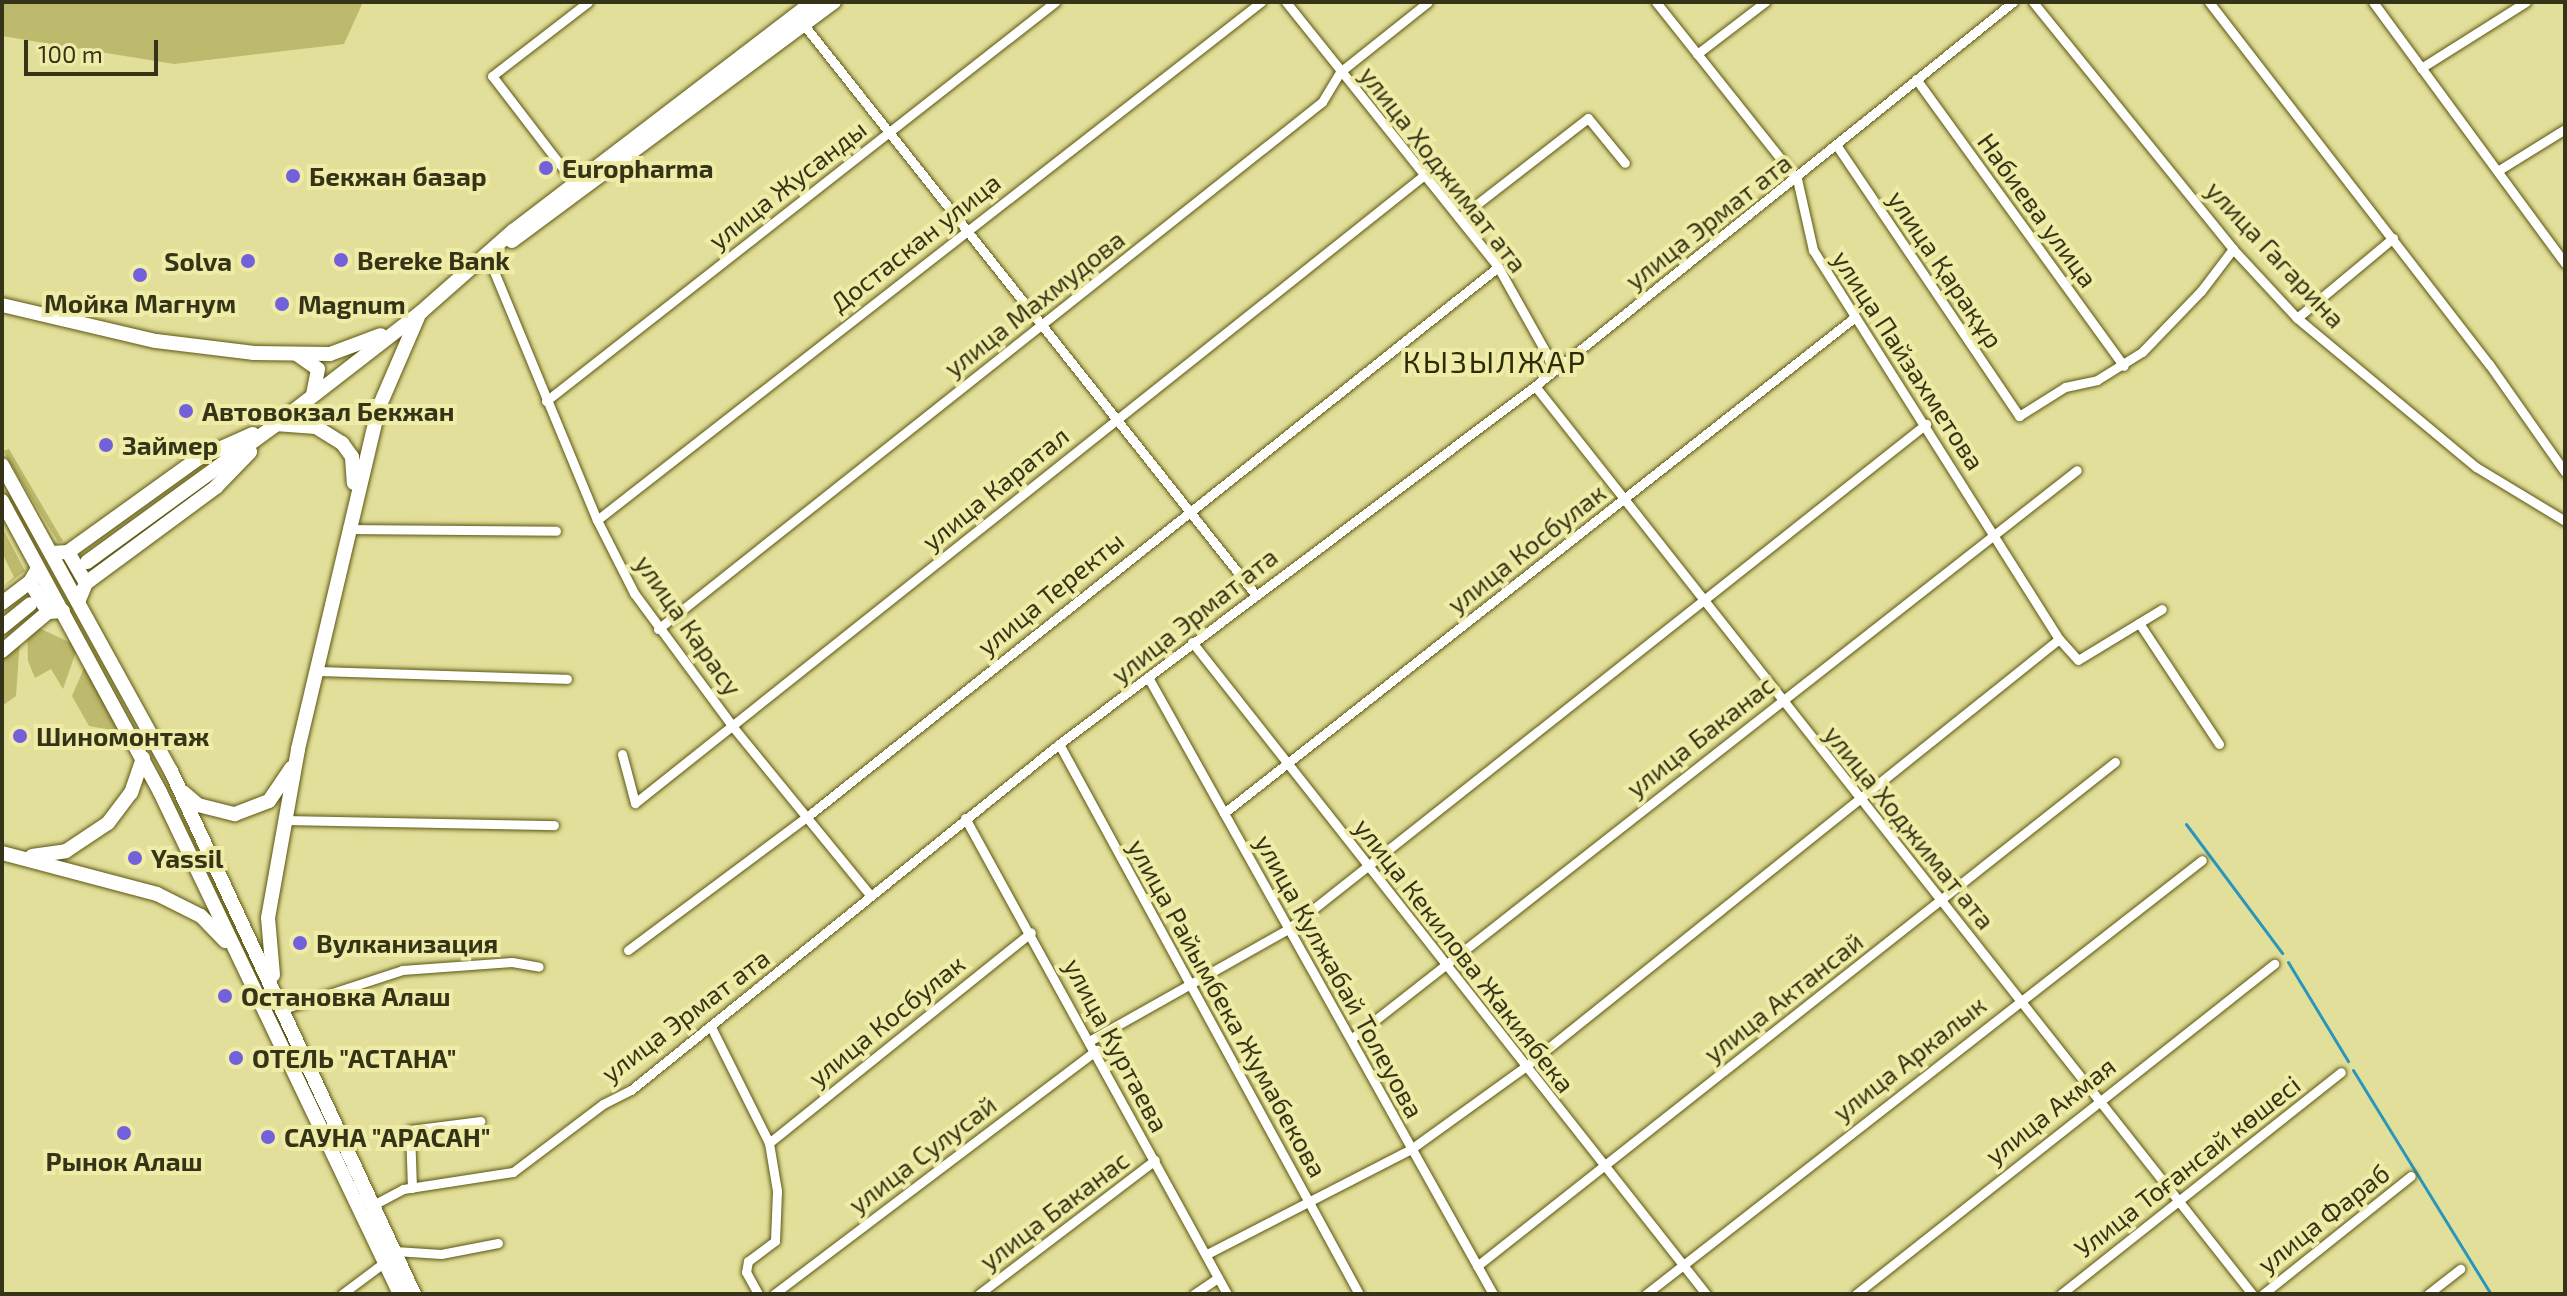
<!DOCTYPE html>
<meta charset="utf-8">
<style>
body{margin:0}
#map{position:relative;width:2567px;height:1296px;overflow:hidden;background:#e2df9a;font-family:"Exo 2",sans-serif}
div>[style]{position:absolute}
.green>*{inset:0;background:#bdb96d}
.stream>*{height:3px;margin:-1.5px;padding:0 1.5px;transform-origin:1.5px;border-radius:1.5px;background:#2a96bb}
.roads{filter:drop-shadow(0 0 2px #5c5710) drop-shadow(0 0 2px #5c5710)}
.minor>*{height:9px;margin:-4.5px;padding:0 4.5px;transform-origin:4.5px;border-radius:4.5px;background:#fff}
.trunk>*{height:14px;margin:-7px;padding:0 7px;transform-origin:7px;border-radius:7px;background:#fff}
.dots>*{width:22px;height:22px;translate:-50% -50%;box-sizing:border-box;border:4px solid #efeca7;border-radius:50%}
span{translate:-50% -50%;white-space:nowrap;text-align:center;line-height:1.15;-webkit-text-stroke:8px #efeca7;paint-order:stroke}
.poi-label{font-size:26px;color:#363418;font-weight:700}
.left{translate:0 -50%;text-align:left}
.right{translate:-100% -50%;text-align:right}
.street-label{font-size:26px;color:#363418}
.quarter-label{font-size:30px;color:#2e2c08;letter-spacing:2px}
.frame{position:absolute;inset:0;border:4px solid #363418;pointer-events:none}
.scale{position:absolute;left:24px;top:40px;width:134px;height:36px;box-sizing:border-box;border:4px solid #363418;border-top:0;padding-left:10px;font-size:24px;line-height:28px;white-space:nowrap;color:#363418;-webkit-text-stroke:6px #efeca7;paint-order:stroke}
</style>
<div id="map">
<div class="green">
<div style="clip-path:polygon(2px 2px,363px 2px,344px 44px,174px 64px,2px 36px)"></div>
<div style="clip-path:polygon(9px 449px,63px 541px,58px 542px,3px 451px)"></div>
<div style="clip-path:polygon(2px 527px,25px 571px,2px 588px,14px 577px,2px 553px)"></div>
<div style="clip-path:polygon(39px 628px,71px 643px,76px 652px,63px 689px,51px 669px,35px 678px,28px 661px,27px 631px)"></div>
<div style="clip-path:polygon(20px 639px,16px 696px,2px 706px,2px 656px)"></div>
<div style="clip-path:polygon(85px 666px,123px 732px,89px 726px,72px 696px)"></div>
</div>
<div class="stream">
<div style="left:2186px;top:824px;width:161px;rotate:53.3deg"></div>
<div style="left:2288px;top:962px;width:116px;rotate:58.8deg"></div>
<div style="left:2353px;top:1070px;width:263px;rotate:58.4deg"></div>
</div>
<div class="roads">
<div class="minor">
<div style="left:1286px;top:2px;width:339px;rotate:51.3deg"></div>
<div style="left:1498px;top:267px;width:102px;rotate:60.7deg"></div>
<div style="left:1548px;top:356px;width:16px;rotate:76deg"></div>
<div style="left:1656px;top:2px;width:226px;rotate:51.5deg"></div>
<div style="left:1797px;top:179px;width:73px;rotate:77.3deg"></div>
<div style="left:1813px;top:250px;width:460px;rotate:57.7deg"></div>
<div style="left:2059px;top:639px;width:28px;rotate:48deg"></div>
<div style="left:2078px;top:660px;width:98px;rotate:-31.3deg"></div>
<div style="left:2033px;top:2px;width:318px;rotate:51deg"></div>
<div style="left:2233px;top:249px;width:94px;rotate:47.2deg"></div>
<div style="left:2297px;top:318px;width:233px;rotate:39.8deg"></div>
<div style="left:2476px;top:467px;width:104px;rotate:31.2deg"></div>
<div style="left:2209px;top:2px;width:458px;rotate:52.3deg"></div>
<div style="left:2489px;top:364px;width:132px;rotate:54.9deg"></div>
<div style="left:2373px;top:2px;width:324px;rotate:53.7deg"></div>
<div style="left:804px;top:25px;width:726px;rotate:51.6deg"></div>
<div style="left:1697px;top:54px;width:86px;rotate:-37.4deg"></div>
<div style="left:2421px;top:68px;width:124px;rotate:-32.2deg"></div>
<div style="left:1916px;top:79px;width:354px;rotate:54.1deg"></div>
<div style="left:1837px;top:146px;width:326px;rotate:56deg"></div>
<div style="left:2019px;top:416px;width:54px;rotate:-32.2deg"></div>
<div style="left:2065px;top:387px;width:33px;rotate:-12deg"></div>
<div style="left:2097px;top:380px;width:53px;rotate:-31.9deg"></div>
<div style="left:2142px;top:352px;width:85px;rotate:-46deg"></div>
<div style="left:2201px;top:291px;width:53px;rotate:-52.7deg"></div>
<div style="left:2499px;top:170px;width:78px;rotate:-31.8deg"></div>
<div style="left:575px;top:184px;width:136px;rotate:-127.5deg"></div>
<div style="left:492px;top:76px;width:121px;rotate:-37.6deg"></div>
<div style="left:1459px;top:218px;width:163px;rotate:-37.8deg"></div>
<div style="left:1588px;top:118px;width:58px;rotate:50.6deg"></div>
<div style="left:488px;top:257px;width:285px;rotate:67.5deg"></div>
<div style="left:597px;top:520px;width:82px;rotate:63.1deg"></div>
<div style="left:634px;top:593px;width:167px;rotate:53.5deg"></div>
<div style="left:733px;top:727px;width:218px;rotate:50.8deg"></div>
<div style="left:2297px;top:318px;width:125px;rotate:-39.8deg"></div>
<div style="left:1535px;top:386px;width:1157px;rotate:51.7deg"></div>
<div style="left:546px;top:401px;width:647px;rotate:-38.09deg"></div>
<div style="left:597px;top:520px;width:842px;rotate:-37.96deg"></div>
<div style="left:347px;top:529px;width:209px;rotate:0.5deg"></div>
<div style="left:2139px;top:623px;width:145px;rotate:56.5deg"></div>
<div style="left:658px;top:629px;width:848px;rotate:-38.44deg"></div>
<div style="left:1322px;top:102px;width:35px;rotate:-59deg"></div>
<div style="left:1340px;top:72px;width:112px;rotate:-38.5deg"></div>
<div style="left:1192px;top:642px;width:830px;rotate:51.75deg"></div>
<div style="left:315px;top:671px;width:252px;rotate:1.8deg"></div>
<div style="left:1149px;top:679px;width:705px;rotate:60.78deg"></div>
<div style="left:1059px;top:744px;width:626px;rotate:61.39deg"></div>
<div style="left:622px;top:754px;width:51px;rotate:75.1deg"></div>
<div style="left:635px;top:803px;width:1007px;rotate:-38.51deg"></div>
<div style="left:1224px;top:813px;width:803px;rotate:-38.17deg"></div>
<div style="left:965px;top:818px;width:543px;rotate:61.17deg"></div>
<div style="left:288px;top:820px;width:266px;rotate:1.1deg"></div>
<div style="left:628px;top:950px;width:224px;rotate:-36.7deg"></div>
<div style="left:808px;top:816px;width:882px;rotate:-38.51deg"></div>
<div style="left:283px;top:1009px;width:125px;rotate:-18.1deg"></div>
<div style="left:402px;top:970px;width:110px;rotate:-4.2deg"></div>
<div style="left:512px;top:962px;width:27px;rotate:10deg"></div>
<div style="left:712px;top:1029px;width:127px;rotate:63.4deg"></div>
<div style="left:769px;top:1143px;width:49px;rotate:80.5deg"></div>
<div style="left:777px;top:1191px;width:50px;rotate:92.3deg"></div>
<div style="left:775px;top:1241px;width:34px;rotate:143deg"></div>
<div style="left:748px;top:1261px;width:11px;rotate:100deg"></div>
<div style="left:746px;top:1272px;width:25px;rotate:61deg"></div>
<div style="left:1351px;top:1039px;width:922px;rotate:-38.09deg"></div>
<div style="left:1091px;top:1040px;width:226px;rotate:-29.4deg"></div>
<div style="left:1288px;top:929px;width:814px;rotate:-38.36deg"></div>
<div style="left:769px;top:1143px;width:336px;rotate:-38.8deg"></div>
<div style="left:412px;top:1188px;width:58px;rotate:-92deg"></div>
<div style="left:410px;top:1130px;width:71px;rotate:-7.3deg"></div>
<div style="left:375px;top:1204px;width:32px;rotate:-28deg"></div>
<div style="left:403px;top:1189px;width:111px;rotate:-8.8deg"></div>
<div style="left:513px;top:1172px;width:113px;rotate:-37.1deg"></div>
<div style="left:603px;top:1104px;width:31px;rotate:-27deg"></div>
<div style="left:631px;top:1090px;width:550px;rotate:-38.95deg"></div>
<div style="left:1059px;top:744px;width:596px;rotate:-36.95deg"></div>
<div style="left:1535px;top:386px;width:613px;rotate:-38.78deg"></div>
<div style="left:395px;top:1251px;width:46px;rotate:3.7deg"></div>
<div style="left:441px;top:1254px;width:58px;rotate:-10.9deg"></div>
<div style="left:1207px;top:1254px;width:229px;rotate:-27.2deg"></div>
<div style="left:1411px;top:1149px;width:142px;rotate:-35.8deg"></div>
<div style="left:1526px;top:1066px;width:683px;rotate:-38.7deg"></div>
<div style="left:1477px;top:1266px;width:813px;rotate:-38.31deg"></div>
<div style="left:342px;top:1294px;width:54px;rotate:-36.7deg"></div>
<div style="left:774px;top:1294px;width:405px;rotate:-37.1deg"></div>
<div style="left:979px;top:1294px;width:221px;rotate:-37.3deg"></div>
<div style="left:1194px;top:1294px;width:29px;rotate:-34deg"></div>
<div style="left:1646px;top:1294px;width:705px;rotate:-37.97deg"></div>
<div style="left:1856px;top:1294px;width:533px;rotate:-38.29deg"></div>
<div style="left:2061px;top:1294px;width:357px;rotate:-38.4deg"></div>
<div style="left:2263px;top:1294px;width:189px;rotate:-38.6deg"></div>
<div style="left:2428px;top:1294px;width:41px;rotate:-38deg"></div>
</div>
<div class="trunk">
<div style="left:512px;top:241px;width:401px;rotate:-36.6deg"></div>
<div style="left:2px;top:305px;width:158px;rotate:13.2deg"></div>
<div style="left:156px;top:341px;width:99px;rotate:7deg"></div>
<div style="left:254px;top:353px;width:76px;rotate:0.8deg"></div>
<div style="left:330px;top:354px;width:54px;rotate:-20.4deg"></div>
<div style="left:298px;top:355px;width:24px;rotate:35deg"></div>
<div style="left:318px;top:369px;width:25px;rotate:101deg"></div>
<div style="left:275px;top:424px;width:41px;rotate:4.2deg"></div>
<div style="left:316px;top:427px;width:31px;rotate:32deg"></div>
<div style="left:342px;top:443px;width:17px;rotate:54deg"></div>
<div style="left:352px;top:457px;width:26px;rotate:86deg"></div>
<div style="left:2px;top:465px;width:350px;rotate:61.1deg"></div>
<div style="left:171px;top:771px;width:577px;rotate:65.08deg"></div>
<div style="left:2px;top:501px;width:331px;rotate:61.5deg"></div>
<div style="left:160px;top:792px;width:556px;rotate:64.45deg"></div>
<div style="left:68px;top:552px;width:36px;rotate:60deg"></div>
<div style="left:52px;top:553px;width:16px;rotate:-4deg"></div>
<div style="left:68px;top:552px;width:161px;rotate:-35.7deg"></div>
<div style="left:199px;top:458px;width:59px;rotate:-24deg"></div>
<div style="left:87px;top:562px;width:236px;rotate:-36deg"></div>
<div style="left:278px;top:423px;width:181px;rotate:-37.8deg"></div>
<div style="left:421px;top:312px;width:123px;rotate:-41.4deg"></div>
<div style="left:513px;top:231px;width:377px;rotate:-37.4deg"></div>
<div style="left:30px;top:582px;width:35px;rotate:59deg"></div>
<div style="left:79px;top:600px;width:18px;rotate:-68deg"></div>
<div style="left:86px;top:583px;width:162px;rotate:-36.4deg"></div>
<div style="left:216px;top:487px;width:49px;rotate:-45.8deg"></div>
<div style="left:2px;top:603px;width:35px;rotate:-37deg"></div>
<div style="left:30px;top:582px;width:16px;rotate:-60deg"></div>
<div style="left:2px;top:627px;width:36px;rotate:-39deg"></div>
<div style="left:2px;top:651px;width:60px;rotate:-40.3deg"></div>
<div style="left:48px;top:612px;width:15px;rotate:-4deg"></div>
<div style="left:183px;top:792px;width:20px;rotate:41deg"></div>
<div style="left:198px;top:805px;width:38px;rotate:14deg"></div>
<div style="left:235px;top:814px;width:36px;rotate:-21deg"></div>
<div style="left:269px;top:801px;width:40px;rotate:-56deg"></div>
<div style="left:2px;top:853px;width:160px;rotate:14.8deg"></div>
<div style="left:157px;top:894px;width:49px;rotate:26.6deg"></div>
<div style="left:201px;top:916px;width:35px;rotate:46deg"></div>
<div style="left:32px;top:856px;width:34px;rotate:-8deg"></div>
<div style="left:66px;top:851px;width:50px;rotate:-33.7deg"></div>
<div style="left:108px;top:823px;width:38px;rotate:-53deg"></div>
<div style="left:131px;top:793px;width:37px;rotate:-71deg"></div>
<div style="left:273px;top:975px;width:57px;rotate:-95deg"></div>
<div style="left:268px;top:918px;width:172px;rotate:-79.9deg"></div>
<div style="left:298px;top:749px;width:351px;rotate:-76.7deg"></div>
<div style="left:379px;top:407px;width:98px;rotate:-66.6deg"></div>
</div>
</div>
<div class="dots">
<div style="left:546px;top:168px;background:#7361db"></div>
<div style="left:293px;top:176px;background:#7361db"></div>
<div style="left:341px;top:260px;background:#7361db"></div>
<div style="left:248px;top:261px;background:#7361db"></div>
<div style="left:140px;top:275px;background:#7361db"></div>
<div style="left:282px;top:304px;background:#7361db"></div>
<div style="left:186px;top:411px;background:#7361db"></div>
<div style="left:106px;top:445px;background:#7361db"></div>
<div style="left:20px;top:736px;background:#7361db"></div>
<div style="left:135px;top:858px;background:#7361db"></div>
<div style="left:300px;top:943px;background:#7361db"></div>
<div style="left:225px;top:996px;background:#7361db"></div>
<div style="left:236px;top:1058px;background:#7361db"></div>
<div style="left:124px;top:1133px;background:#7361db"></div>
<div style="left:268px;top:1137px;background:#7361db"></div>
</div>
<div class="poi-label">
<span class="left" style="left:562px;top:168px">Europharma</span>
<span class="left" style="left:309px;top:176px">Бекжан базар</span>
<span class="left" style="left:357px;top:260px">Bereke Bank</span>
<span class="right" style="left:232px;top:261px">Solva</span>
<span style="left:140px;top:303px">Мойка Магнум</span>
<span class="left" style="left:298px;top:304px">Magnum</span>
<span class="left" style="left:202px;top:411px">Автовокзал Бекжан</span>
<span class="left" style="left:122px;top:445px">Займер</span>
<span class="left" style="left:36px;top:736px">Шиномонтаж</span>
<span class="left" style="left:151px;top:858px">Yassil</span>
<span class="left" style="left:316px;top:943px">Вулканизация</span>
<span class="left" style="left:241px;top:996px">Остановка Алаш</span>
<span class="left" style="left:252px;top:1058px">ОТЕЛЬ "АСТАНА"</span>
<span class="left" style="left:284px;top:1137px">САУНА "АРАСАН"</span>
<span style="left:124px;top:1161px">Рынок Алаш</span>
</div>
<div class="street-label">
<span style="left:1444px;top:169px;rotate:52deg">улица Ходжимат ата</span>
<span style="left:787px;top:184px;rotate:-38deg">улица Жусанды</span>
<span style="left:2038px;top:210px;rotate:54deg">Набиева улица</span>
<span style="left:1708px;top:221px;rotate:-38deg">улица Эрмат ата</span>
<span style="left:915px;top:242px;rotate:-38deg">Достаскан улица</span>
<span style="left:2276px;top:254px;rotate:47deg">улица Гагарина</span>
<span style="left:1946px;top:269px;rotate:56deg">улица Қарақұр</span>
<span style="left:1034px;top:303px;rotate:-38deg">улица Махмудова</span>
<span style="left:1909px;top:360px;rotate:57deg">улица Пайзахметова</span>
<span style="left:995px;top:488px;rotate:-39deg">улица Каратал</span>
<span style="left:1526px;top:548px;rotate:-38deg">улица Косбулак</span>
<span style="left:1050px;top:593px;rotate:-39deg">улица Теректы</span>
<span style="left:1194px;top:615px;rotate:-38deg">улица Эрмат ата</span>
<span style="left:689px;top:625px;rotate:55deg">улица Карасу</span>
<span style="left:1700px;top:736px;rotate:-38deg">улица Баканас</span>
<span style="left:1910px;top:827px;rotate:51deg">улица Ходжимат ата</span>
<span style="left:1465px;top:955px;rotate:52deg">улица Кекилова Жакиябека</span>
<span style="left:1340px;top:976px;rotate:61deg">улица Кулжабай Толеуова</span>
<span style="left:1783px;top:997px;rotate:-38deg">улица Актансай</span>
<span style="left:1228px;top:1008px;rotate:61deg">улица Райымбека Жумабекова</span>
<span style="left:685px;top:1015px;rotate:-37deg">улица Эрмат ата</span>
<span style="left:886px;top:1020px;rotate:-39deg">улица Косбулак</span>
<span style="left:1117px;top:1045px;rotate:62deg">улица Куртаева</span>
<span style="left:1909px;top:1058px;rotate:-38deg">улица Аркалык</span>
<span style="left:2050px;top:1110px;rotate:-38deg">улица Акмая</span>
<span style="left:922px;top:1154px;rotate:-37deg">улица Сулусай</span>
<span style="left:2187px;top:1166px;rotate:-38deg">Улица Тоғансай көшесі</span>
<span style="left:1054px;top:1210px;rotate:-37deg">улица Баканас</span>
<span style="left:2323px;top:1218px;rotate:-38deg">улица Фараб</span>
</div>
<div class="quarter-label">
<span style="left:1495px;top:361px">КЫЗЫЛЖАР</span>
</div>
<div class="frame"></div>
<div class="scale">100 m</div>
</div>
